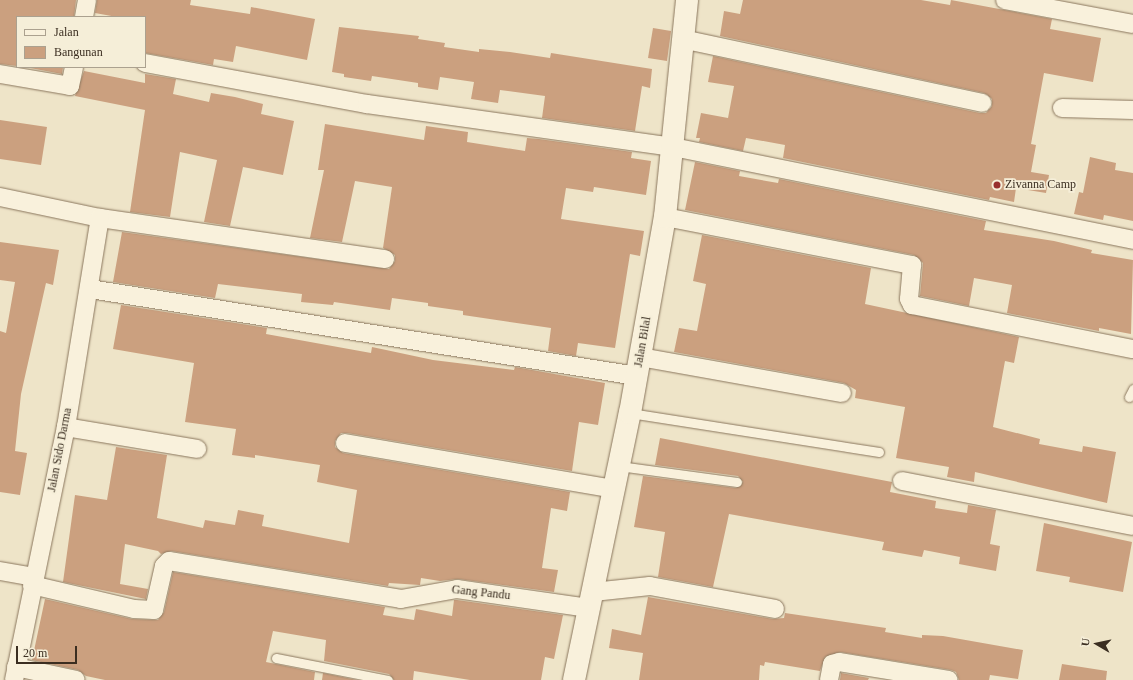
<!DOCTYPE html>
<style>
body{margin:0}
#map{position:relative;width:1133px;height:680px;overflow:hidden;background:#eee4c8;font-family:Georgia,serif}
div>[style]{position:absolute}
.building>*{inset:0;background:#cba07f}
.roads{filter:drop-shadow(0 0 1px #8a765d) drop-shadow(0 0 1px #8a765d)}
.lane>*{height:9px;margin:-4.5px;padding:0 4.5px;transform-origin:4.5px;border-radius:4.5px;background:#f9f1dc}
.street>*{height:18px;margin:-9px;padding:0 9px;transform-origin:9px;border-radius:9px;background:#f9f1dc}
.secondary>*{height:22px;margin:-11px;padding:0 11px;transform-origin:11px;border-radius:11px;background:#f9f1dc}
.dots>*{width:11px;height:11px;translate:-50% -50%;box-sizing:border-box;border:2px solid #f5eed8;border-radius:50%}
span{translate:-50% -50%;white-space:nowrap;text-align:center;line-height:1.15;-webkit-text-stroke:3.5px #f5eed8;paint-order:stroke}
.poi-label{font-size:12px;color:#3b2e21}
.left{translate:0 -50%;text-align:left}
.street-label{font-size:12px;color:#3b2e21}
.legend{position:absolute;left:16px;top:16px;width:130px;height:52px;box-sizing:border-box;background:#f5eed8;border:1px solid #aba18f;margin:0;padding:5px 7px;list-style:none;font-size:12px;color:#3b2e21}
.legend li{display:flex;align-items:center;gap:8px;height:20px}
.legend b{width:20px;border:1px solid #aba18f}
.north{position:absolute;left:1077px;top:624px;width:40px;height:40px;-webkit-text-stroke:3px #f5eed8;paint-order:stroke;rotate:279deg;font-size:11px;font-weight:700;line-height:16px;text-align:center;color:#3b2e21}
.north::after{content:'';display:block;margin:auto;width:14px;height:18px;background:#3b2e21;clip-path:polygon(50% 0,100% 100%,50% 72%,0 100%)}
.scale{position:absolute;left:16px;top:646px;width:61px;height:18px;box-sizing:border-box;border:2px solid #3b2e21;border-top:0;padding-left:5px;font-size:12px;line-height:14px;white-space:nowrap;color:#3b2e21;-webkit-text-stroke:3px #f5eed8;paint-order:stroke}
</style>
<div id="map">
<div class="building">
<div style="clip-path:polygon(0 0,76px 0,74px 17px,17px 17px,17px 66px,0 64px)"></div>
<div style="clip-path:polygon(97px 0,191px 0,190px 5px,250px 14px,251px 7px,315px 19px,307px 60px,236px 46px,233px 62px,214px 59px,213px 65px,145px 53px,145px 17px,117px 17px,95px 13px)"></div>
<div style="clip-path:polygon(743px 0,921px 0,950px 5px,951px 0,1052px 19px,1050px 29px,1101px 38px,1093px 82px,1044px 73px,1031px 144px,1036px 145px,1031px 172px,1049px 175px,1046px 193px,1016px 188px,1014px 202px,990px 197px,989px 200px,783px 158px,785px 145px,746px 138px,743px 151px,699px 142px,700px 138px,696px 138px,701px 113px,728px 118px,734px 86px,708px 82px,713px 56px,980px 113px,986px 113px,992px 106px,992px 99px,984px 93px,720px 36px,724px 11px,740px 14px)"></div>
<div style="clip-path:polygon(339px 27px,419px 36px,418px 39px,445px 43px,444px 47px,479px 52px,479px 49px,510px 52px,550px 58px,551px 53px,652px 69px,650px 88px,642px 86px,635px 131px,542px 118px,545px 96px,500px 90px,498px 103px,471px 99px,474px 82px,440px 77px,438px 90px,418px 87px,418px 83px,372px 76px,371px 81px,344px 77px,344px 74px,332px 72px)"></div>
<div style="clip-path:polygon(653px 28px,671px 31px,667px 61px,648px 58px)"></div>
<div style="clip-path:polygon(25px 67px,63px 67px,62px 74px)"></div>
<div style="clip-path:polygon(84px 71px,145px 83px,145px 74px,176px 79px,173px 94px,209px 102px,211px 93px,235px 97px,263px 104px,261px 114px,294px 121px,283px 175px,243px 167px,230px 226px,204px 222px,217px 160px,180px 152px,170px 217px,130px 212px,145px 110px,75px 96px)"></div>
<div style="clip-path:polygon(0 120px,47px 127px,41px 165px,0 159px)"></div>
<div style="clip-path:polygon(325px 124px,424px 140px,426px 126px,468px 132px,467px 142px,525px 151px,527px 138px,539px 139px,632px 152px,631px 158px,651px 161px,646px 195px,594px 187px,593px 192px,566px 188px,561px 219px,644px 231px,640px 256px,630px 254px,615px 348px,578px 343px,576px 356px,548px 351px,551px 328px,463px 315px,463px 311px,428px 306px,428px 303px,392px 298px,390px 310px,334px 302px,333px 305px,301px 302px,302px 294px,218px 284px,215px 298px,113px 282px,122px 232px,389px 269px,395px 261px,395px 255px,383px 248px,392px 187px,355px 181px,342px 242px,310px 238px,324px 170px,318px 170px)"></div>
<div style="clip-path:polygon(1090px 157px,1116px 163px,1115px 170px,1133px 173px,1133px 221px,1104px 215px,1103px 220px,1074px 214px,1079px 192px,1083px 193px)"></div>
<div style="clip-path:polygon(695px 162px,740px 171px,739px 176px,778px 183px,779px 179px,986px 221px,984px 230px,1054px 241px,1092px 250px,1091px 253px,1133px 260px,1131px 334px,1099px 328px,1099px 331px,1007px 313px,1012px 285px,974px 278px,969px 306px,920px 296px,923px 263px,914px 255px,685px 210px)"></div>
<div style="clip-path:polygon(702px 235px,871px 268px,865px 304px,1019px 337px,1014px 363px,1005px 361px,993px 427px,1040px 439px,1039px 444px,1082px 452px,1083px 446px,1116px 452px,1107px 503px,975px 472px,974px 482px,947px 477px,949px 467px,896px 458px,905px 407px,855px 398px,856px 390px,844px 383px,674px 352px,679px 328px,697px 331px,706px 284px,693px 281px)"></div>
<div style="clip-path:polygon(0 242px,59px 250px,53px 285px,46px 283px,21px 394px,15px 451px,27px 453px,20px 495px,0 492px,0 331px,6px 333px,15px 282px,0 280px)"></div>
<div style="clip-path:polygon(121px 305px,267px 328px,266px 334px,371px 353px,372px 347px,433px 360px,514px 370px,515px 367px,605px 383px,598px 425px,579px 422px,572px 471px,347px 433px,341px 433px,335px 441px,335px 447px,343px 453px,570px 492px,567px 511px,551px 508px,542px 568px,558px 570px,554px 592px,458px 579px,440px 581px,421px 578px,420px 585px,389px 583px,388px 586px,171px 551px,161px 554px,158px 551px,125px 544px,120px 584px,148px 589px,146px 599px,63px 582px,75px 495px,107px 500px,116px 447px,167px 455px,157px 518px,203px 528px,205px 520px,235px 525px,238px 510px,264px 515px,262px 526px,349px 543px,357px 490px,317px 482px,320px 465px,255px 455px,255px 458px,232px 455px,236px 429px,185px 422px,194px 363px,113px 349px)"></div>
<div style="clip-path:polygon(660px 438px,892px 482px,890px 492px,936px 501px,935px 508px,967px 513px,968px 505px,996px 510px,990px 544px,1000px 546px,996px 571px,959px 564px,960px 557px,924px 550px,922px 557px,882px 550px,884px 542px,729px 514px,713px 587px,658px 577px,665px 532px,634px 527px,643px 476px,736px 488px,743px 482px,738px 476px,655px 465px)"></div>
<div style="clip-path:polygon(1044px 523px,1132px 542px,1123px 592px,1069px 582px,1070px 577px,1036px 571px)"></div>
<div style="clip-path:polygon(173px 572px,385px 607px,383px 615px,414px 620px,416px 609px,452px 616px,454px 600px,457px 600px,563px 615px,554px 659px,545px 657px,541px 680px,470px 680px,414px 671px,413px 680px,394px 680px,389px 674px,324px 661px,326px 640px,273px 631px,266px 662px,315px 672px,314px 680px,105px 680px,86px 676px,78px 670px,32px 660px,45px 599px,132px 619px,158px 620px,164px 612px)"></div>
<div style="clip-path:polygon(648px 597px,773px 619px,784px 618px,785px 613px,886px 628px,885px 632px,922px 638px,922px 635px,943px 636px,1023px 650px,1018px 679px,990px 675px,989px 680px,959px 680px,956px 672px,951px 670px,840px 652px,825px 657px,820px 671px,765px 662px,764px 666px,760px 665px,759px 680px,639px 680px,643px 653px,609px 648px,612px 629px,641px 635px)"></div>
<div style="clip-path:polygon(1062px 664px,1107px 671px,1106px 680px,1059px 680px)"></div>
<div style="clip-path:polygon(323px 673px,357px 680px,322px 680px)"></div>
<div style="clip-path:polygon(841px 673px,869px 678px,868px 680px,840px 680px)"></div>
</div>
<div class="roads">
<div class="lane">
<div style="left:1129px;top:397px;width:9px;rotate:-63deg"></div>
<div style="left:630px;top:413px;width:252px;rotate:8.9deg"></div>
<div style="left:619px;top:466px;width:119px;rotate:7.7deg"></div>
<div style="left:276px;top:658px;width:114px;rotate:11.1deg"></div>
</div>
<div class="street">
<div style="left:1005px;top:0;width:130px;rotate:10.6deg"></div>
<div style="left:84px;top:17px;width:17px;rotate:-80deg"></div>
<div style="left:682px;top:39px;width:307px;rotate:12deg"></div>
<div style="left:145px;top:63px;width:226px;rotate:10.5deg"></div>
<div style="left:367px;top:104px;width:309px;rotate:8deg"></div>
<div style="left:673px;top:147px;width:469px;rotate:11.4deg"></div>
<div style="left:0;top:74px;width:71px;rotate:9.7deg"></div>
<div style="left:70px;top:86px;width:19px;rotate:-78deg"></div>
<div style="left:1062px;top:108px;width:71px;rotate:1.6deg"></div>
<div style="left:0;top:197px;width:102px;rotate:11.9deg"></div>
<div style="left:100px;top:218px;width:288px;rotate:8.2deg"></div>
<div style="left:665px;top:217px;width:252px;rotate:11deg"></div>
<div style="left:912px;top:265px;width:34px;rotate:95deg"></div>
<div style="left:909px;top:299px;width:7px;rotate:63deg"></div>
<div style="left:912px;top:305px;width:225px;rotate:11.3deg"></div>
<div style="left:90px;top:289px;width:554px;rotate:9.04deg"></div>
<div style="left:640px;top:357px;width:205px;rotate:10.1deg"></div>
<div style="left:66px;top:427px;width:133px;rotate:9.5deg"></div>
<div style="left:345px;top:443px;width:273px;rotate:9.7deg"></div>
<div style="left:902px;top:481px;width:235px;rotate:11deg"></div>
<div style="left:0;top:571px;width:34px;rotate:10deg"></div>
<div style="left:32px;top:585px;width:105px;rotate:13.2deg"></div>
<div style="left:134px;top:609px;width:20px;rotate:3deg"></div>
<div style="left:154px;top:610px;width:45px;rotate:-77.2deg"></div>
<div style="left:164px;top:566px;width:7px;rotate:-45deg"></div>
<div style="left:169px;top:561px;width:235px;rotate:9.3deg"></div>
<div style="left:401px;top:599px;width:57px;rotate:-10.1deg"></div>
<div style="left:457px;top:589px;width:133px;rotate:8.2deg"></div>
<div style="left:593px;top:592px;width:57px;rotate:-6deg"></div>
<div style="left:650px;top:586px;width:127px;rotate:10.4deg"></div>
<div style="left:16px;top:667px;width:61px;rotate:12.2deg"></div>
<div style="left:14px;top:680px;width:258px;rotate:-78.4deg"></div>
<div style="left:66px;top:427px;width:212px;rotate:-80.8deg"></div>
<div style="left:829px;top:680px;width:16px;rotate:-79deg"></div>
<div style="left:832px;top:664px;width:7px;rotate:-16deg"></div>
<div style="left:839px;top:662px;width:111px;rotate:9.3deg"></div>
</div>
<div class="secondary">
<div style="left:574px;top:680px;width:273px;rotate:-78.2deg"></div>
<div style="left:630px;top:413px;width:199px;rotate:-79.9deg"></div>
<div style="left:665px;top:217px;width:218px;rotate:-84.2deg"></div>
</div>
</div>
<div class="dots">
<div style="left:997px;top:185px;background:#98302e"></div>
</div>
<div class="poi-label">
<span class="left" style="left:1005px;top:185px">Zivanna Camp</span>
</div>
<div class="street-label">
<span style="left:643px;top:342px;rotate:-80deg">Jalan Bilal</span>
<span style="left:60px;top:450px;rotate:-79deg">Jalan Sido Darma</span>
<span style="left:481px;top:593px;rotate:6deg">Gang Pandu</span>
</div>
<ul class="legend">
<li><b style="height:5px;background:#f9f1dc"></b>Jalan</li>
<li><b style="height:11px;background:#cba07f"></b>Bangunan</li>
</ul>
<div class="north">U</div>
<div class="scale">20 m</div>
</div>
